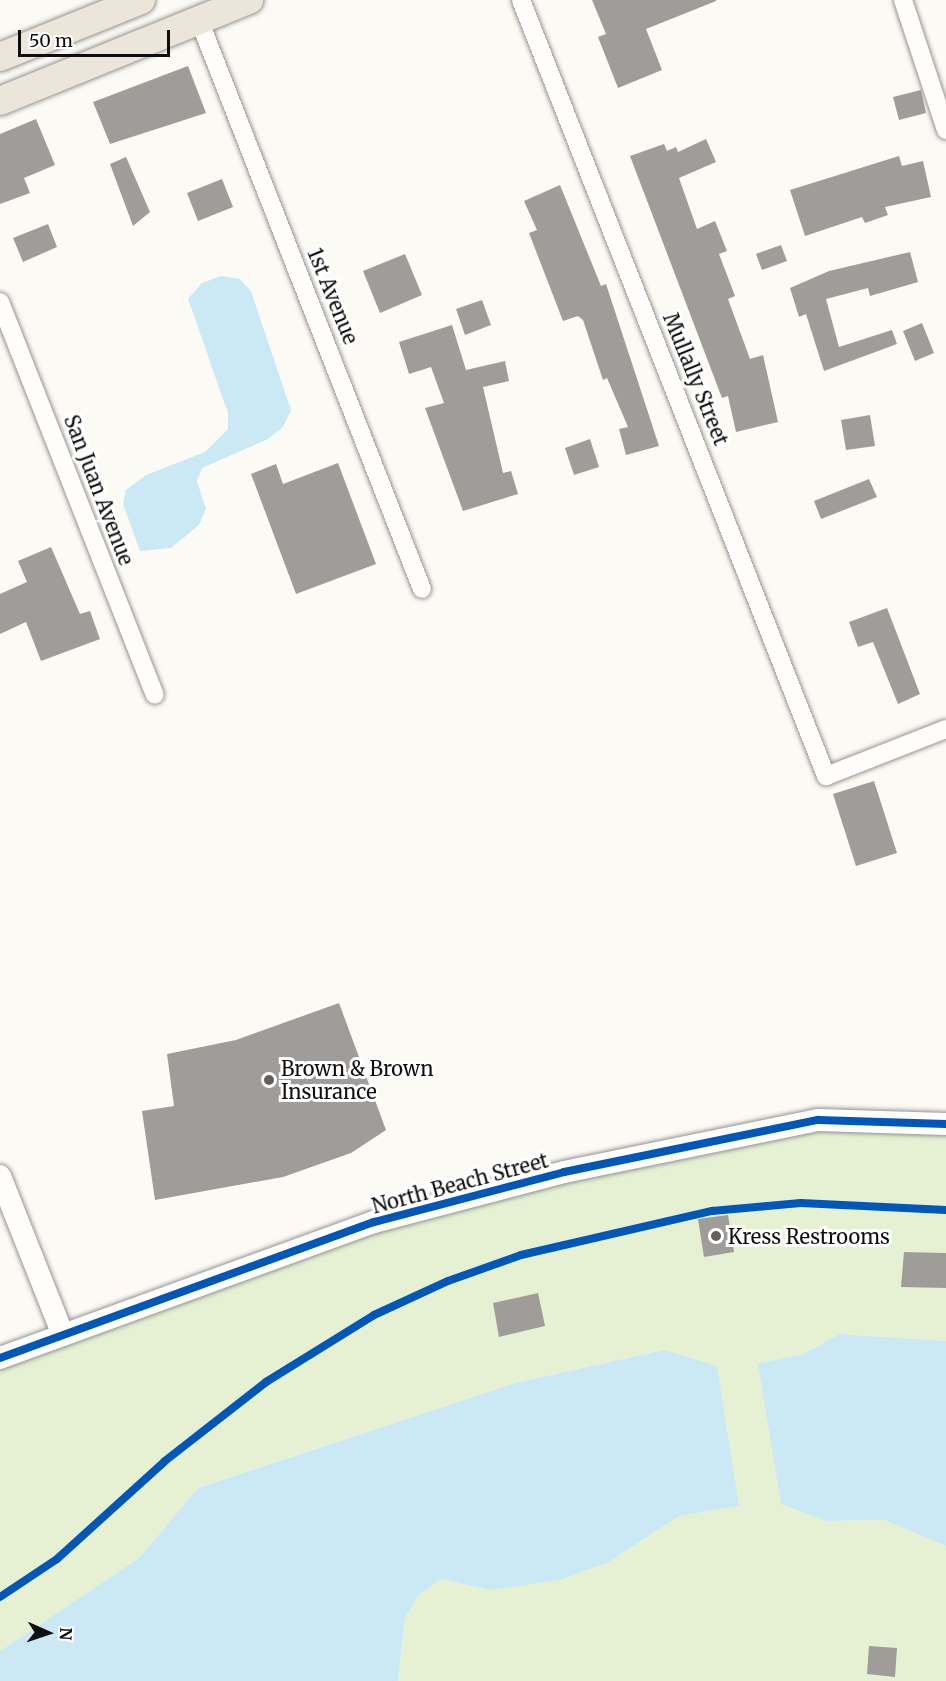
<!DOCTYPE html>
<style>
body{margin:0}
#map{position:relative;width:946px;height:1681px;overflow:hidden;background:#fcfaf4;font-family:Merriweather,serif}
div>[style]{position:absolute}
.green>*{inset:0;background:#e6f1d4}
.water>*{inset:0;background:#cbe8f5}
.building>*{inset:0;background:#9f9c99}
.roads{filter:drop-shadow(0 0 2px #959492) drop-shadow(0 0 2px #959492)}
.minor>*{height:18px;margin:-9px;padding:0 9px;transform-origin:9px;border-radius:9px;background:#fffefd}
.tertiary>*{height:22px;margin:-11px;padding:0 11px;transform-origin:11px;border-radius:11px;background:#fffefd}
.primary>*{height:28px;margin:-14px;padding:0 14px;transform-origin:14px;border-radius:14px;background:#ece6da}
.cycleway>*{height:8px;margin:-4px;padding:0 4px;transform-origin:4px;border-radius:4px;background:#0057b8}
.dots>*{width:16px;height:16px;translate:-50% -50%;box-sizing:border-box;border:3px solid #fff;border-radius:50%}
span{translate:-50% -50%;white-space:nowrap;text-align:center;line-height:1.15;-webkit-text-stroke:6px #fff;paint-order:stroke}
.street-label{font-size:20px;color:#0e0e0e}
.poi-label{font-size:20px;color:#0e0e0e}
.left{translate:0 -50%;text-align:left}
.north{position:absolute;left:18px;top:1603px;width:60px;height:60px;-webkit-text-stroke:4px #fff;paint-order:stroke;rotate:93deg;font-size:16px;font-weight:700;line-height:24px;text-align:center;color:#0e0e0e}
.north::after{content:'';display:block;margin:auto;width:21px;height:27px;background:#0e0e0e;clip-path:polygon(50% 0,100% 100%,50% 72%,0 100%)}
.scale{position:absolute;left:18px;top:30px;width:152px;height:27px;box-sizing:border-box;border:3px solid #0e0e0e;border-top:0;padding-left:8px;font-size:18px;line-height:21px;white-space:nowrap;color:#0e0e0e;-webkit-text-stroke:4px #fff;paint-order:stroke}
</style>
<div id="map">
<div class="green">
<div style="clip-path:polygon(818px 1120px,946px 1124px,946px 1341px,839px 1334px,802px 1355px,759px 1363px,782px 1504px,828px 1521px,884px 1520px,946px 1546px,946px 1681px,398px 1681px,405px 1618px,418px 1596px,441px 1579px,490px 1590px,609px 1562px,679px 1516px,739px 1506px,664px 1350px,515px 1383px,198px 1488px,139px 1558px,0 1651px,0 1358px,374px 1222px)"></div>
</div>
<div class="water">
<div style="clip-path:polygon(221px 276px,240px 279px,251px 291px,291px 410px,283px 427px,268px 439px,202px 468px,197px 481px,206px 509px,199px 525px,171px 548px,140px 551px,123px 504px,126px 490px,146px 475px,205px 452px,228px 429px,228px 413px,188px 299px,202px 283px)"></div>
<div style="clip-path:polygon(839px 1334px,946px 1341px,946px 1546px,884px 1520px,827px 1521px,781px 1504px,758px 1363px,802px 1355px)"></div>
<div style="clip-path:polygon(664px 1350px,717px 1366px,739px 1506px,679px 1516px,609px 1562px,559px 1580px,490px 1590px,441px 1579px,418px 1596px,405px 1618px,398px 1681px,0 1681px,0 1651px,139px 1558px,198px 1488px,515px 1383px)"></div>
</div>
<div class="building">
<div style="clip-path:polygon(592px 0,716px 0,716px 1px,646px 29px,662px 70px,618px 88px,598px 37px,606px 34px)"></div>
<div style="clip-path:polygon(188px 66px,206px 113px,110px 144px,93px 102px)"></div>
<div style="clip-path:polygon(921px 90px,926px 113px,899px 120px,893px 97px)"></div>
<div style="clip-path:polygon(36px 119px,55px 165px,24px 178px,30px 193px,0 204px,0 134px)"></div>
<div style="clip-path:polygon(706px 139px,716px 162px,679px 178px,697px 229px,715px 221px,727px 251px,719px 254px,735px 296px,728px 299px,750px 359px,763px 355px,778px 422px,736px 432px,728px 396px,722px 398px,630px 156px,664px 144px,667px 151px,676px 147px,678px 152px)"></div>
<div style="clip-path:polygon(899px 156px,902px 166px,923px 161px,931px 197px,885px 207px,888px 215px,865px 223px,862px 217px,805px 236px,790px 190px)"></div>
<div style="clip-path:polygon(126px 157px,150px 212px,133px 226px,110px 164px)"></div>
<div style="clip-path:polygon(222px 179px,233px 207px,198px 221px,187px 193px)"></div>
<div style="clip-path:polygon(560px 185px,601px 286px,606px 284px,659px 446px,626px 455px,619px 429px,628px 427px,607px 378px,603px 380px,583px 320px,578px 316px,563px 321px,529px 233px,537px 230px,524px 201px)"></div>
<div style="clip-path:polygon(48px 224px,57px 247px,23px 262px,13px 238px)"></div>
<div style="clip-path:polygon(781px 245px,787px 261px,762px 270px,756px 254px)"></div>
<div style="clip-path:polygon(910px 252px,918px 282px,870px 296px,868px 288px,826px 299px,839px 347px,892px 330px,897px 344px,824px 371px,806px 314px,799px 317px,790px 288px,829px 271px)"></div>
<div style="clip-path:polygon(405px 254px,422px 295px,380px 313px,363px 271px)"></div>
<div style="clip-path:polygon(482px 300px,491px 325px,465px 335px,456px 309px)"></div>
<div style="clip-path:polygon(922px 323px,934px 353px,915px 361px,903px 331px)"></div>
<div style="clip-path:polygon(452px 325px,466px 370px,505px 361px,509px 381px,483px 387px,503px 473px,511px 471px,518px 494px,463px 511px,425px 408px,444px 403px,431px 367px,409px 374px,399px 342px)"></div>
<div style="clip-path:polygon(870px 415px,875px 446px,846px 450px,841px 420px)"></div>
<div style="clip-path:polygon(590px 439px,599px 467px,574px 475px,565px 448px)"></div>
<div style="clip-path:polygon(338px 463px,376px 564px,296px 594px,251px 474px,276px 464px,283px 484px)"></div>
<div style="clip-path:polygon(869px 479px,877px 497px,821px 519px,814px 501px)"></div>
<div style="clip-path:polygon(51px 547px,80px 614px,90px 611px,100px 639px,41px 661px,26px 622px,0 634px,0 594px,27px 582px,18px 561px)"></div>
<div style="clip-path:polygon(887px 608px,920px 694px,898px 704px,873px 642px,858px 647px,849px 622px)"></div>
<div style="clip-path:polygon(874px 781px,897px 853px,856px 866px,833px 794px)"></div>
<div style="clip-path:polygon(339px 1003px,386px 1130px,351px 1153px,283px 1177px,155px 1200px,142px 1111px,174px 1106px,167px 1054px,236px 1040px)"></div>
<div style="clip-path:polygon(728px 1215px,734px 1252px,704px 1257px,698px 1219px)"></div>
<div style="clip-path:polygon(904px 1252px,946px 1253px,946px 1288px,901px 1287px)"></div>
<div style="clip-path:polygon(538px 1293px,545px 1326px,499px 1337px,493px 1303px)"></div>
<div style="clip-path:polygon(869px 1646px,897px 1648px,895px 1677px,867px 1674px)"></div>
</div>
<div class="roads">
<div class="minor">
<div style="left:521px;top:0;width:834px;rotate:68.54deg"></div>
<div style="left:826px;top:776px;width:129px;rotate:-21.4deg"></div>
<div style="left:903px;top:0;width:137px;rotate:71.7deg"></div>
<div style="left:199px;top:20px;width:611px;rotate:68.6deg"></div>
<div style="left:0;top:302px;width:422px;rotate:68.5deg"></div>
</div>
<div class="tertiary">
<div style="left:0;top:1176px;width:171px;rotate:68.4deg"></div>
<div style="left:0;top:1358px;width:398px;rotate:-20deg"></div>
<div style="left:374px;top:1222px;width:196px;rotate:-14.7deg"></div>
<div style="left:564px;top:1172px;width:259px;rotate:-11.6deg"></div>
<div style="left:818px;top:1120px;width:128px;rotate:1.8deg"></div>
</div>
<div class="primary">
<div style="left:0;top:57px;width:152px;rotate:-22deg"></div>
<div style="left:0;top:101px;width:269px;rotate:-22.1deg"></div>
</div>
</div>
<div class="cycleway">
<div style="left:0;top:1358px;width:398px;rotate:-20deg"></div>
<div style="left:374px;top:1222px;width:196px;rotate:-14.7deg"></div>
<div style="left:564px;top:1172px;width:259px;rotate:-11.6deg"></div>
<div style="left:818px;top:1120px;width:128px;rotate:1.8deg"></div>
<div style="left:0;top:1597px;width:69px;rotate:-33.7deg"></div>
<div style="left:57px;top:1559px;width:146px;rotate:-42.2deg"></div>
<div style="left:165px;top:1461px;width:128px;rotate:-38deg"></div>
<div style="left:266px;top:1382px;width:127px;rotate:-31.8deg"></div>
<div style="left:374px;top:1315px;width:81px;rotate:-24.7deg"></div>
<div style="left:448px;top:1281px;width:77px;rotate:-19.6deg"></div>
<div style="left:521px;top:1255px;width:196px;rotate:-13deg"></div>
<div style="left:712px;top:1211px;width:89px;rotate:-5.1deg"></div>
<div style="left:801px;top:1203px;width:145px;rotate:2.8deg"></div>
</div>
<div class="dots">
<div style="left:269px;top:1080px;background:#61615e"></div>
<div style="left:716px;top:1236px;background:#61615e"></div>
</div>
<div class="street-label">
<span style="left:333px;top:296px;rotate:68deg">1st Avenue</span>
<span style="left:696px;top:379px;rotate:68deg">Mullally Street</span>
<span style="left:99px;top:490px;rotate:69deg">San Juan Avenue</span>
<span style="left:460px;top:1183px;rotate:-15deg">North Beach Street</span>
</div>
<div class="poi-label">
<span class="left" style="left:281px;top:1080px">Brown &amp; Brown<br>Insurance</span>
<span class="left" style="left:728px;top:1236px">Kress Restrooms</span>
</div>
<div class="north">N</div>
<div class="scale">50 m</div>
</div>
